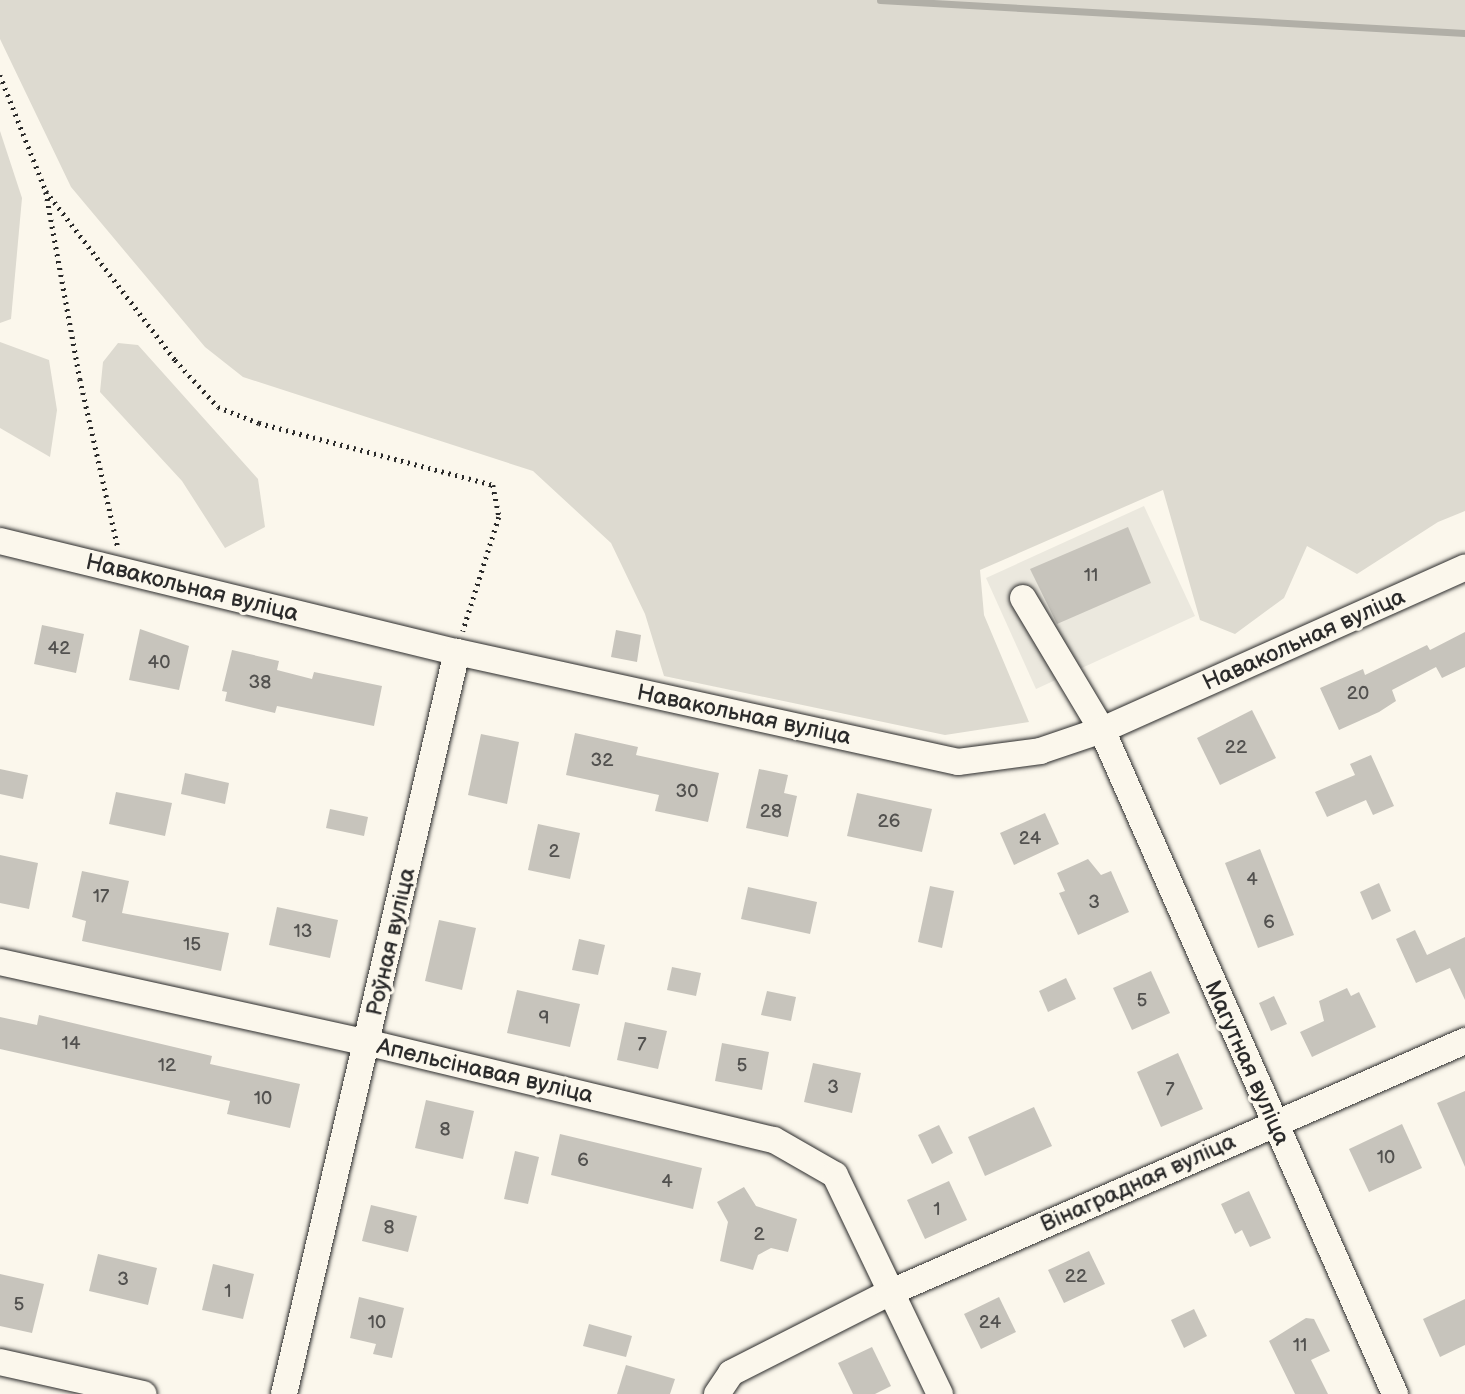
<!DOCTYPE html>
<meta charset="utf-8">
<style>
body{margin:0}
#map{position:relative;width:1465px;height:1394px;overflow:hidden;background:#fbf7ec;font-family:"Balsamiq Sans",sans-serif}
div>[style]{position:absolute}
.built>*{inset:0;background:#ebe8de}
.green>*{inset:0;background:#dddad0}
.stream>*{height:7px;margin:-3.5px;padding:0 3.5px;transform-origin:3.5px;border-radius:3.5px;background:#b1afa7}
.building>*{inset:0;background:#c7c4bc}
.path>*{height:4.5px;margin-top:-2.25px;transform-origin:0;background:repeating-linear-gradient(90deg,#2b2b2b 0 2px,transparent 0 7px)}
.roads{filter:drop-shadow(0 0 2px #2b2b2b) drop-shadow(0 0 2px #2b2b2b)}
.minor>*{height:26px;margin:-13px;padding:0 13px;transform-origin:13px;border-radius:13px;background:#fbf7ec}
span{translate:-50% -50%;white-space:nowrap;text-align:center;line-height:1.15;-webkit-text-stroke:6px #fbf7ec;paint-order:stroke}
.number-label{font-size:19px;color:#52514f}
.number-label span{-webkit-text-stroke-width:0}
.street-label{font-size:23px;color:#2b2b2b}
</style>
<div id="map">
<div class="built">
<div style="clip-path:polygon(1144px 506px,1195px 616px,1036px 689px,986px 578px)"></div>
</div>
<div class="green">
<div style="clip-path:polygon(0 0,1465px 0,1465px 511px,1438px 522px,1357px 574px,1307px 546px,1284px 598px,1235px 634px,1200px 620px,1163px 490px,980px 570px,984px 615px,1029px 722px,945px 735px,664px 676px,645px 614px,611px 543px,533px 471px,243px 377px,205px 347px,71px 187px,0 39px)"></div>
<div style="clip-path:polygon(0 131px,22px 198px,11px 319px,0 323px)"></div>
<div style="clip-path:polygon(0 342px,49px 360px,57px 410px,50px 457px,0 428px)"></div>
<div style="clip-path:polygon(118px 343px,138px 345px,258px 479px,265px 527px,225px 548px,182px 481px,100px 392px,103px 362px)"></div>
</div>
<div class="stream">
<div style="left:880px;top:0;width:586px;rotate:3.23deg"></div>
</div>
<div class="building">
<div style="clip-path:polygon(1128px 527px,1151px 583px,1057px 624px,1030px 569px)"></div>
<div style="clip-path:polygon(42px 625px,84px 634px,76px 673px,34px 664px)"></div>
<div style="clip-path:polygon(140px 629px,189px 646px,179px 690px,129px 680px)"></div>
<div style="clip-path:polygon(616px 630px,641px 635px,637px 662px,611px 657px)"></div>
<div style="clip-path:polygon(1465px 632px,1465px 667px,1442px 678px,1436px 667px,1392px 690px,1396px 701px,1379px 712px,1339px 730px,1320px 688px,1363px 669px,1365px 675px,1427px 645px,1430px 650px)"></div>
<div style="clip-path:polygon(232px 650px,279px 661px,277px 670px,312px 679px,314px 672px,382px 686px,374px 726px,277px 706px,275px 713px,225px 701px,227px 692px,222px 691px)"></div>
<div style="clip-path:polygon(1252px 710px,1276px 758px,1220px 785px,1197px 738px)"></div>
<div style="clip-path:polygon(575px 733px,638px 747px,636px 755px,719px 773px,708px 822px,655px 811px,659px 795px,566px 775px)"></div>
<div style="clip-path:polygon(481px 734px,519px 742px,507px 804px,468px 795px)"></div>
<div style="clip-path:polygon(1371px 755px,1394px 806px,1373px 815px,1366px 800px,1327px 817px,1315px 792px,1355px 775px,1350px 764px)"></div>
<div style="clip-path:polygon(0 769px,28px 775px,23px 799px,0 794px)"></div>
<div style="clip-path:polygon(759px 769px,788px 775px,784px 793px,797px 796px,788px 837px,746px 828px)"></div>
<div style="clip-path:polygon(185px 773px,229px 783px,225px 804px,181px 794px)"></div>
<div style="clip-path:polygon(116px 792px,172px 803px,165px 836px,109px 824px)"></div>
<div style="clip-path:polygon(857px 793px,932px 809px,922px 852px,847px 836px)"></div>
<div style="clip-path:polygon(330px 809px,368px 817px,364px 836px,326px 828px)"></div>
<div style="clip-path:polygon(1045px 813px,1059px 844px,1014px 865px,1000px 833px)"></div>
<div style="clip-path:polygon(538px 824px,580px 833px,570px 879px,528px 870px)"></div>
<div style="clip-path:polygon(1260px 849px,1294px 935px,1258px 948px,1225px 863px)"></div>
<div style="clip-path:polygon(0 855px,38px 863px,29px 909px,0 903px)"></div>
<div style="clip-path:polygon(1088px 859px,1101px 875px,1111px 871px,1129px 912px,1078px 935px,1059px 893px,1065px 891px,1057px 873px)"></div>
<div style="clip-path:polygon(82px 871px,129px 881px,122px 913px,229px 933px,221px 971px,82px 941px,86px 921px,72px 917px)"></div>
<div style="clip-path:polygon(1379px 883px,1391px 911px,1372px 920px,1360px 892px)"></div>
<div style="clip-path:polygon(930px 886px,954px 891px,942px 948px,918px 942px)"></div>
<div style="clip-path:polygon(748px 887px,817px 902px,810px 934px,741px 919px)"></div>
<div style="clip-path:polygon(277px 907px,338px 920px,330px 958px,269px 945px)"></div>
<div style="clip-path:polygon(439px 920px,476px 928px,462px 990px,425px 981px)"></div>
<div style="clip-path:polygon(1415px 930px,1427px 955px,1465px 937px,1465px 1000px,1450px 968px,1416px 983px,1396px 939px)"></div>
<div style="clip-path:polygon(579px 939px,605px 945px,598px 975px,572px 970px)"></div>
<div style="clip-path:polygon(672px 967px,701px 973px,696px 996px,667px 990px)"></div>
<div style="clip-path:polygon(1151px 971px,1170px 1013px,1132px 1030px,1113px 988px)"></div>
<div style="clip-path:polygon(1066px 978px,1076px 999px,1048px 1012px,1039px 991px)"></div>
<div style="clip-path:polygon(1347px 988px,1351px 996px,1359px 992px,1376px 1027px,1312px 1057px,1300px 1032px,1324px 1021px,1319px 1001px)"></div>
<div style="clip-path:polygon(517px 990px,580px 1004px,570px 1047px,507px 1033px)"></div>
<div style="clip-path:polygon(767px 991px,796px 997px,791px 1021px,761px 1015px)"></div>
<div style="clip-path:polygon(1274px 996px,1287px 1024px,1271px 1031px,1259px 1003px)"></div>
<div style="clip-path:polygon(39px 1015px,212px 1056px,210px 1064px,300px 1084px,290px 1128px,227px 1114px,230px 1101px,0 1049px,0 1017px,37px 1025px)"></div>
<div style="clip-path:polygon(625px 1022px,667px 1031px,658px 1069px,617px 1060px)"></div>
<div style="clip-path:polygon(722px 1043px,769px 1052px,762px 1090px,715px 1081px)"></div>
<div style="clip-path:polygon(1178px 1053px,1203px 1109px,1161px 1127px,1137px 1072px)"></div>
<div style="clip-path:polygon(813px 1063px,861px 1073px,852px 1113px,804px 1102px)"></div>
<div style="clip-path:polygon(1465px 1091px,1465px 1167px,1437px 1103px)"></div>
<div style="clip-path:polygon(426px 1100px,474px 1111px,463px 1159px,415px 1148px)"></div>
<div style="clip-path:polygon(1034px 1107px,1052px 1146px,985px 1176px,968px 1137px)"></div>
<div style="clip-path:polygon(1402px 1124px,1422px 1168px,1369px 1192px,1349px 1149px)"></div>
<div style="clip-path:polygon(939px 1125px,953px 1153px,932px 1164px,918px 1135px)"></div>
<div style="clip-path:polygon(560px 1134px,702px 1168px,693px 1209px,551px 1175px)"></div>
<div style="clip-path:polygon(515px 1151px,539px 1157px,528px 1204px,504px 1199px)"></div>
<div style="clip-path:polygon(949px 1181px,967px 1220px,925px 1239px,907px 1200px)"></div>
<div style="clip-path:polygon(744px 1187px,756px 1206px,797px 1219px,788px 1252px,771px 1248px,758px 1255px,753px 1270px,720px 1261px,728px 1222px,717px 1202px)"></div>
<div style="clip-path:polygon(1249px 1191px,1271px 1238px,1250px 1247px,1242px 1230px,1235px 1234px,1221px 1204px)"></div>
<div style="clip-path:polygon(371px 1205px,417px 1216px,408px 1252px,362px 1241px)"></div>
<div style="clip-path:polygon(1089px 1251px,1105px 1284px,1064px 1303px,1048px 1270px)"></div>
<div style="clip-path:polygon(98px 1254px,157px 1268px,148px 1305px,89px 1291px)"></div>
<div style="clip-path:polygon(213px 1264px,254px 1274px,243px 1319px,202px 1310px)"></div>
<div style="clip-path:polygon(0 1274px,44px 1284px,32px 1333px,0 1326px)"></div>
<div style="clip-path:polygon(359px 1297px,404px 1308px,392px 1358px,373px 1354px,376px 1344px,350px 1338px)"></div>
<div style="clip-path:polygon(999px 1297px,1016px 1332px,981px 1349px,964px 1314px)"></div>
<div style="clip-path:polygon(1465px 1299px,1465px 1345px,1440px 1357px,1423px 1319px)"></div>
<div style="clip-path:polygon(1194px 1309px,1207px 1336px,1184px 1348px,1171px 1320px)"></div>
<div style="clip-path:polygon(1306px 1318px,1314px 1319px,1330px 1351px,1311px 1360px,1328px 1394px,1295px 1394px,1269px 1341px)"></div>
<div style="clip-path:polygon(589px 1324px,632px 1336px,626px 1357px,583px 1346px)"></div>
<div style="clip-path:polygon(872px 1347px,891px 1386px,875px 1394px,853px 1394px,838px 1363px)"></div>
<div style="clip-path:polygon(626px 1365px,675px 1379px,670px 1394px,617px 1394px)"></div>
</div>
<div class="path">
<div style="left:0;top:75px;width:125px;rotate:68.4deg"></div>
<div style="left:46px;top:191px;width:213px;rotate:52.6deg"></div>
<div style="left:175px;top:360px;width:64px;rotate:47.5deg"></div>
<div style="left:218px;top:407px;width:44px;rotate:21.3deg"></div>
<div style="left:259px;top:423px;width:242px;rotate:14.8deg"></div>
<div style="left:493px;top:485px;width:33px;rotate:79deg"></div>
<div style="left:499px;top:517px;width:120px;rotate:107.5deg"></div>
<div style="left:46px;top:192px;width:190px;rotate:79.7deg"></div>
<div style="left:80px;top:379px;width:172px;rotate:77.3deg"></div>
</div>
<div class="roads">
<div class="minor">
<div style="left:0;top:541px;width:470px;rotate:13.7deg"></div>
<div style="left:457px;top:652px;width:513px;rotate:12.38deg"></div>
<div style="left:958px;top:762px;width:83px;rotate:-7.6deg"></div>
<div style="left:1040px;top:751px;width:65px;rotate:-18.7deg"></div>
<div style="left:1102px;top:730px;width:398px;rotate:-24.1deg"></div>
<div style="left:1023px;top:598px;width:154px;rotate:59.1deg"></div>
<div style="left:1102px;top:730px;width:726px;rotate:66.19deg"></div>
<div style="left:0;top:962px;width:378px;rotate:12.4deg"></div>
<div style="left:369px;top:1043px;width:416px;rotate:13.5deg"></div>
<div style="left:774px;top:1140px;width:70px;rotate:29.8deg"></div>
<div style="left:835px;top:1175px;width:243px;rotate:64.4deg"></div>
<div style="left:0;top:1362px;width:147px;rotate:12.6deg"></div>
<div style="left:284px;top:1394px;width:762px;rotate:-76.88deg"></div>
<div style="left:717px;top:1394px;width:25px;rotate:-56deg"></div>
<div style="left:731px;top:1373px;width:177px;rotate:-26.9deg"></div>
<div style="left:889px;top:1293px;width:629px;rotate:-23.63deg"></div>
</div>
</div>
<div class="number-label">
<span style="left:1091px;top:576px">11</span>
<span style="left:59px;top:649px">42</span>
<span style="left:159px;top:663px">40</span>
<span style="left:260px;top:683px">38</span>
<span style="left:1358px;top:694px">20</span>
<span style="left:1236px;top:748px">22</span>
<span style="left:602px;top:761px">32</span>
<span style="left:687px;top:792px">30</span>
<span style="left:771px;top:812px">28</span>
<span style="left:889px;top:822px">26</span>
<span style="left:1030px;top:839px">24</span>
<span style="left:554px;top:852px">2</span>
<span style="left:1252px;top:880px">4</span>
<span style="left:101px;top:897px">17</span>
<span style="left:1094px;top:903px">3</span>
<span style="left:1269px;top:923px">6</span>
<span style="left:303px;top:932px">13</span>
<span style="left:192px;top:945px">15</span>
<span style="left:1142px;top:1001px">5</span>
<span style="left:544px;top:1019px">9</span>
<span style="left:71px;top:1044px">14</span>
<span style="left:642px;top:1045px">7</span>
<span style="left:167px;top:1066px">12</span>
<span style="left:742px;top:1066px">5</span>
<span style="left:833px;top:1088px">3</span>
<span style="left:1170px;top:1090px">7</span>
<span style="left:263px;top:1099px">10</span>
<span style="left:445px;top:1130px">8</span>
<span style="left:1386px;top:1158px">10</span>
<span style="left:583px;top:1161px">6</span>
<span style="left:667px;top:1182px">4</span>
<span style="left:937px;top:1210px">1</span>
<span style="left:389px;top:1228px">8</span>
<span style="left:759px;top:1235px">2</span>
<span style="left:1076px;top:1277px">22</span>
<span style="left:123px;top:1280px">3</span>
<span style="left:228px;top:1292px">1</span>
<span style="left:19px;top:1305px">5</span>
<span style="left:377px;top:1323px">10</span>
<span style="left:990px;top:1323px">24</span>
<span style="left:1300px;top:1346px">11</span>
</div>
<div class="street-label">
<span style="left:192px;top:588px;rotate:14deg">Навакольная вуліца</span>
<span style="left:1304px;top:640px;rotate:-24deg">Навакольная вуліца</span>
<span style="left:744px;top:715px;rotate:12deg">Навакольная вуліца</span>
<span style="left:391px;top:942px;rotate:-77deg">Роўная вуліца</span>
<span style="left:1247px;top:1063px;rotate:66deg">Магутная вуліца</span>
<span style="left:485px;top:1071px;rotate:13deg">Апельсінавая вуліца</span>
<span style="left:1138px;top:1183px;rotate:-24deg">Вінаградная вуліца</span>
</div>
</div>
